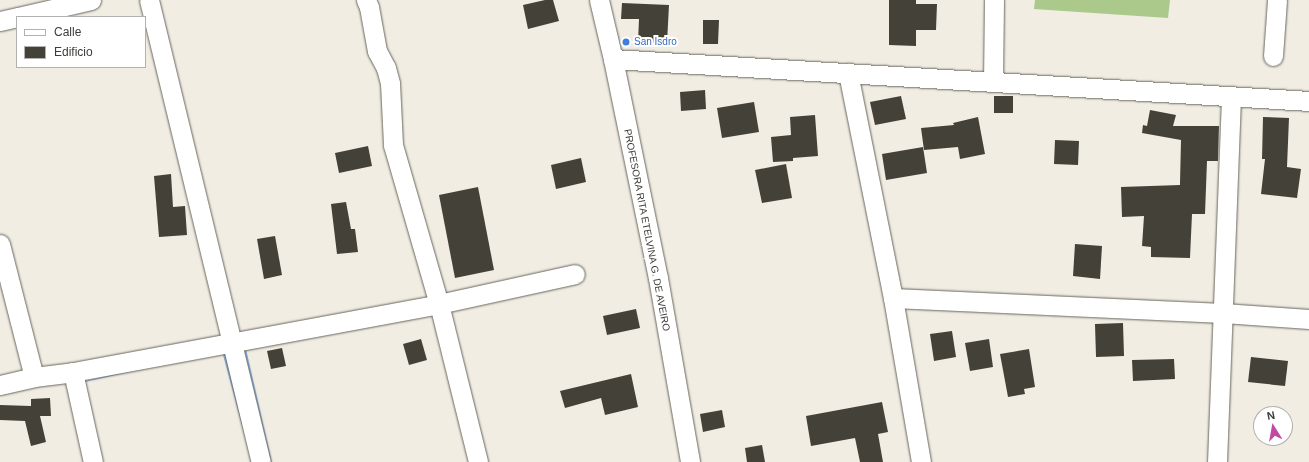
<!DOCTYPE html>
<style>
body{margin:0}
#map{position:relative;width:1309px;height:462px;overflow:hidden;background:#f1ede3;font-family:Arial,sans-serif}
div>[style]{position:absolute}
.green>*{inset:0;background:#abc98b}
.water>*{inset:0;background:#85b3e9}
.building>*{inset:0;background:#444139}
.roads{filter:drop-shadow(0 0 1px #68655c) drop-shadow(0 0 1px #68655c)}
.minor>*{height:19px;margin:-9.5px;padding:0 9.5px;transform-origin:9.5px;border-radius:9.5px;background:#fff}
.dots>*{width:11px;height:11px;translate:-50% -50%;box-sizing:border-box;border:2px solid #fff;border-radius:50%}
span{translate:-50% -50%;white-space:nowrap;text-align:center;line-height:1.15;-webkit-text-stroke:4px #fff;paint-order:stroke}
.shop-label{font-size:10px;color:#366cbe}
.left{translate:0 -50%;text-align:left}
.street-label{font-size:10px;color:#3d3c38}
.legend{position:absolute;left:16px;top:16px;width:130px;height:52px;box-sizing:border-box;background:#fff;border:1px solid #b1b1af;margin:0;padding:5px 7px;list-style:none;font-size:12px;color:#3d3c38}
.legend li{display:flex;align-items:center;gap:8px;height:20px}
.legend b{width:20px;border:1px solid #b1b1af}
.north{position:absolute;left:1253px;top:406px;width:40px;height:40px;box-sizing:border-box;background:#fff;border:1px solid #b1b1af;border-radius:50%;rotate:349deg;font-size:11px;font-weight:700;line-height:16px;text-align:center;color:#3d3c38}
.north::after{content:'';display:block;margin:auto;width:14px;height:18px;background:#c14ba3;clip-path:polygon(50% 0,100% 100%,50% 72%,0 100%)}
</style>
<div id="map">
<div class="green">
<div style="clip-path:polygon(1035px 0,1170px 0,1168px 18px,1034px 9px)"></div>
</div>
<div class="water">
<div style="clip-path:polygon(224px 349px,251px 459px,222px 351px,85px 382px,85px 381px)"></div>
<div style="clip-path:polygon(244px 349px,246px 349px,272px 462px,271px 462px)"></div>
</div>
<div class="building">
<div style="clip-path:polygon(545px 0,553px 0,559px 21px,528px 29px,523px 5px)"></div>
<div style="clip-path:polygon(889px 0,916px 0,916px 4px,937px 4px,936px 30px,916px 30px,916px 46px,889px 45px)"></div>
<div style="clip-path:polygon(622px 3px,669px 5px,667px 43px,638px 42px,639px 19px,621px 19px)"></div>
<div style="clip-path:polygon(703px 20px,719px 20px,718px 44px,703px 44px)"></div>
<div style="clip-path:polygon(705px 90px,706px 109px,681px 111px,680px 92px)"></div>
<div style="clip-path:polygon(901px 96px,906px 119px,875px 125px,870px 102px)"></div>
<div style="clip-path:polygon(994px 96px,1013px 96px,1013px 113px,994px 113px)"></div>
<div style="clip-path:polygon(754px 102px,759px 132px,722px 138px,717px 108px)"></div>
<div style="clip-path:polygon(1150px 110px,1176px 115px,1173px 126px,1219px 126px,1218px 161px,1207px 161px,1205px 214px,1192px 214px,1190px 258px,1151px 257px,1151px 247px,1142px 246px,1144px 216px,1122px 217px,1121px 187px,1180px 185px,1180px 183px,1181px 140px,1142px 133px,1143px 125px,1147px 126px)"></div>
<div style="clip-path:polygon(815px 115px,818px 156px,793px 158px,793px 161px,773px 162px,771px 137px,791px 135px,790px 117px)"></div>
<div style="clip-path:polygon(978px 117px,985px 154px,960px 159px,958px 147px,924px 150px,921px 128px,954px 125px,953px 123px)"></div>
<div style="clip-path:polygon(1263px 117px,1289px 118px,1287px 167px,1301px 169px,1297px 198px,1261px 194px,1265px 159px,1262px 159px)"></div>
<div style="clip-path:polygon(1055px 140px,1079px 141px,1078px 165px,1054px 164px)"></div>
<div style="clip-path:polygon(368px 146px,372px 166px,339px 173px,335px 153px)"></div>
<div style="clip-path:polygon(923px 147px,927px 173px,886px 180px,882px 154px)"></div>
<div style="clip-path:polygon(581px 158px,586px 182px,556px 189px,551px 165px)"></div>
<div style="clip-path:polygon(786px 164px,792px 198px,762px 203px,755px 170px)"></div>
<div style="clip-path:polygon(171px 174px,173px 207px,185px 206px,187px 235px,159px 237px,154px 176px)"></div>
<div style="clip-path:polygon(478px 187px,494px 270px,455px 278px,439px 195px)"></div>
<div style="clip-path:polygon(346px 202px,351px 229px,355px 229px,358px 252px,337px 254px,331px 204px)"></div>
<div style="clip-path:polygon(275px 236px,282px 275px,264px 279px,257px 239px)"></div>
<div style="clip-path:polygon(1075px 244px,1102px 246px,1100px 279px,1073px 276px)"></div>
<div style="clip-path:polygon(636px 309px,640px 328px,607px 335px,603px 316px)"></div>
<div style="clip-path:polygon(1123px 323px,1124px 356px,1096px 357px,1095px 324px)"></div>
<div style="clip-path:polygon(952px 331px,956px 357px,934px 361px,930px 334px)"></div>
<div style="clip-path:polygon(421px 339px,427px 360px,409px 365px,403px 344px)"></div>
<div style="clip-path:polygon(989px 339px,993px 367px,970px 371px,965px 343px)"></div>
<div style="clip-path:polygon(282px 348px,286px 366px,271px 369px,267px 351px)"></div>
<div style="clip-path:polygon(1029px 349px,1035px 387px,1024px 389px,1025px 394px,1008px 397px,1000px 354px)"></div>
<div style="clip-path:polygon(1251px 357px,1288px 361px,1285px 386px,1248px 382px)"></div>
<div style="clip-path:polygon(1174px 359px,1175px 379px,1133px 381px,1132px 360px)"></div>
<div style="clip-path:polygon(631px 374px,638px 407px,605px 415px,601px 398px,565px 408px,560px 391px)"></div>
<div style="clip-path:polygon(50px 398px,51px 416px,40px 416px,46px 442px,31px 446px,25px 421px,0 420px,0 405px,31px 406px,31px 399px)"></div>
<div style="clip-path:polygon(882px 402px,888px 432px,878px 434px,883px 462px,860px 462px,855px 438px,811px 446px,806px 416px)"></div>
<div style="clip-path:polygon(722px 410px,725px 427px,703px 432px,700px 414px)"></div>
<div style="clip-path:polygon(762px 445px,765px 462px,747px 462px,745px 448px)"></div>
</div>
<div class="roads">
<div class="minor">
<div style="left:149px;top:0;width:475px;rotate:76.4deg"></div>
<div style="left:366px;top:0;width:8px;rotate:67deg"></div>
<div style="left:369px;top:7px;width:45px;rotate:79.7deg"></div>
<div style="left:377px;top:51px;width:19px;rotate:62deg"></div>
<div style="left:386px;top:68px;width:16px;rotate:75deg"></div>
<div style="left:390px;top:83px;width:62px;rotate:87.2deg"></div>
<div style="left:393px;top:145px;width:166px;rotate:73.9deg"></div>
<div style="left:439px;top:304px;width:163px;rotate:76.1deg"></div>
<div style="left:599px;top:0;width:61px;rotate:76.7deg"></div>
<div style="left:613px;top:59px;width:224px;rotate:78.4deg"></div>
<div style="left:658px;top:278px;width:187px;rotate:80.1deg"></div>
<div style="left:18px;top:17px;width:75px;rotate:-13.1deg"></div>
<div style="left:0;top:21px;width:17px;rotate:-13deg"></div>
<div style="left:1273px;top:56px;width:56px;rotate:-85.9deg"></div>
<div style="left:613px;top:59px;width:697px;rotate:3.45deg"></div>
<div style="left:848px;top:73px;width:229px;rotate:78.7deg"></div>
<div style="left:893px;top:298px;width:166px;rotate:80.3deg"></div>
<div style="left:993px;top:82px;width:82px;rotate:-89.3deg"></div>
<div style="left:0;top:244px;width:137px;rotate:75.7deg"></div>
<div style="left:893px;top:298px;width:330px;rotate:2.6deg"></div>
<div style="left:1223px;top:313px;width:86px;rotate:4deg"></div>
<div style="left:73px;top:372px;width:92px;rotate:77.5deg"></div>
<div style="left:0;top:385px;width:35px;rotate:-13deg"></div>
<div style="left:34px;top:377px;width:39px;rotate:-7deg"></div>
<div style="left:73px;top:372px;width:372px;rotate:-10.5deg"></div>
<div style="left:439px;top:304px;width:139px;rotate:-12.4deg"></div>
<div style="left:1217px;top:462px;width:366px;rotate:-87.8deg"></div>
</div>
</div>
<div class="dots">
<div style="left:626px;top:42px;background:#3f7fe0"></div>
</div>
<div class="shop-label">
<span class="left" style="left:634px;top:42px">San Isdro</span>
</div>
<div class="street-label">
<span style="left:647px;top:230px;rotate:79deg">PROFESORA RITA ETELVINA G. DE AVEIRO</span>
</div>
<ul class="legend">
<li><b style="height:5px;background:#fff"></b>Calle</li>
<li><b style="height:11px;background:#444139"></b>Edificio</li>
</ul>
<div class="north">N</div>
</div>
